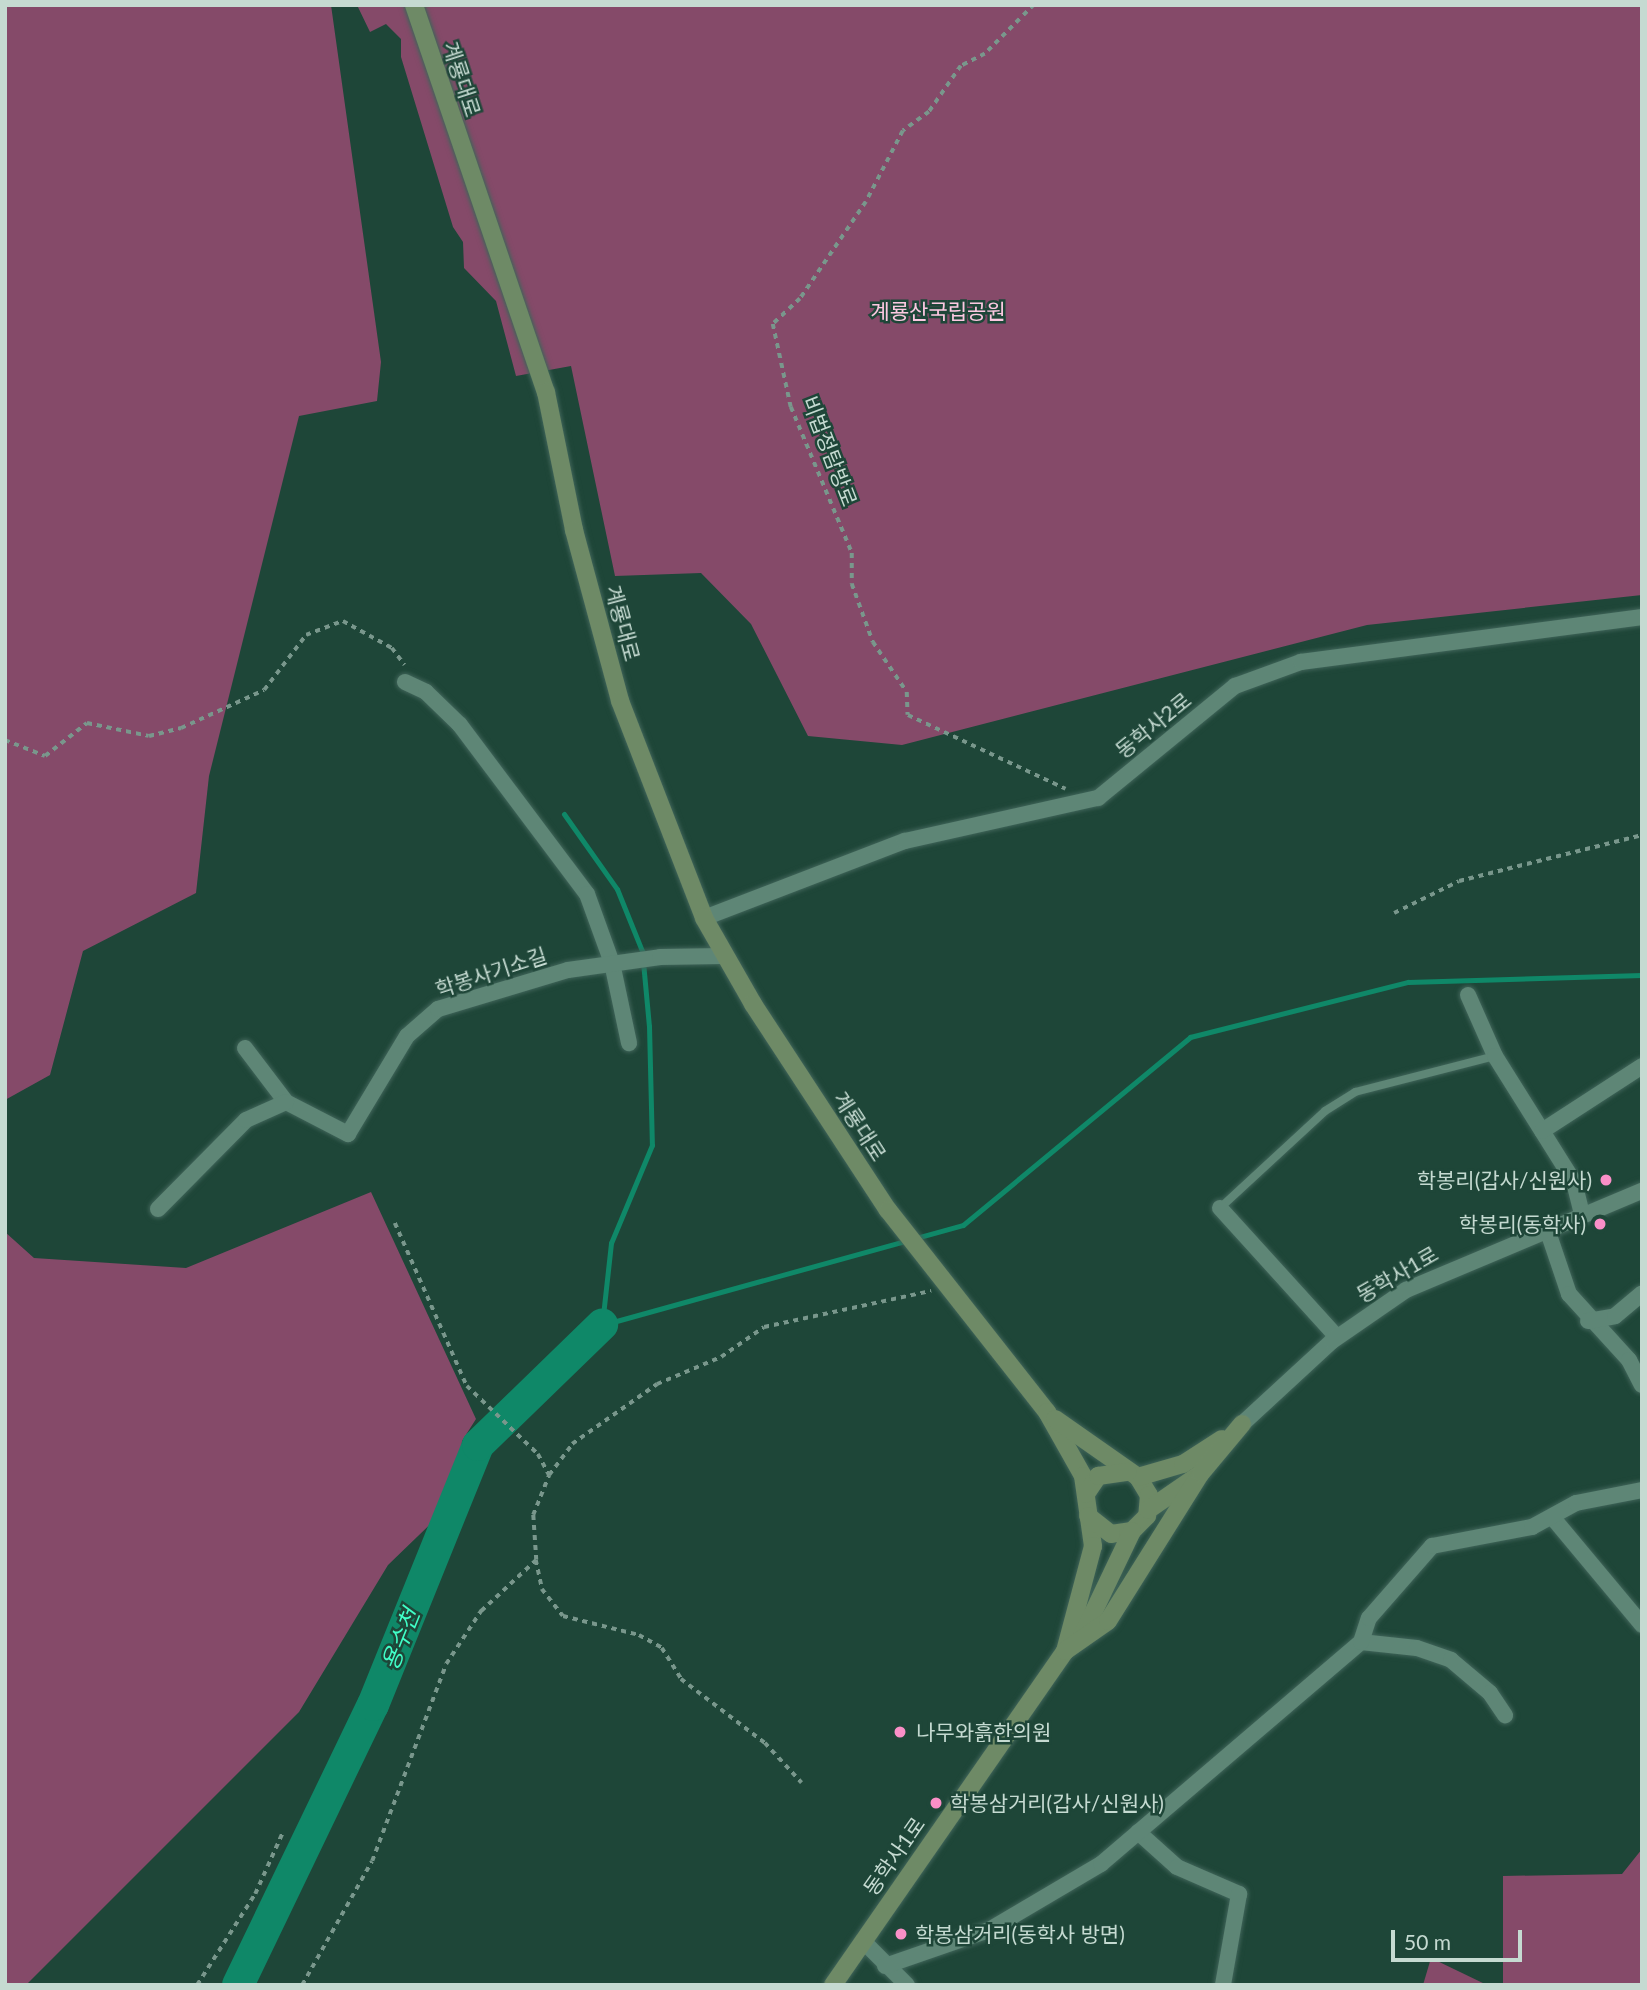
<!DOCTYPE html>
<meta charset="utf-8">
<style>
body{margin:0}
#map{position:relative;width:1647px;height:1990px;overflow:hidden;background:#1e4638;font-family:Lato,"Noto Sans KR",sans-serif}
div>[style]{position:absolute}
.green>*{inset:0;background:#854a69}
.stream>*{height:5px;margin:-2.5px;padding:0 2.5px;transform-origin:2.5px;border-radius:2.5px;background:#0f8868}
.river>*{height:32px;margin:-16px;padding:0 16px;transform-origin:16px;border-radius:16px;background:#0f8868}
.path>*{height:3.5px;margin-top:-1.75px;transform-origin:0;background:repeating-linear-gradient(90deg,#79978c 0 5px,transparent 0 10px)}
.roads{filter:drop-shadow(0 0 2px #406459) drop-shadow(0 0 2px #406459)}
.lane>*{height:8px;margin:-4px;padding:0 4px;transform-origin:4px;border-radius:4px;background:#5e8676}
.street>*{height:16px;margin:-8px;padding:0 8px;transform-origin:8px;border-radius:8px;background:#5e8676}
.secondary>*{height:18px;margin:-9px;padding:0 9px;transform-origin:9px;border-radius:9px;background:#6e8a66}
.dots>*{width:19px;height:19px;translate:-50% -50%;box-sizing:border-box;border:4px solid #1e4638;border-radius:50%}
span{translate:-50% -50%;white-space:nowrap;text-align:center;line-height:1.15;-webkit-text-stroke:5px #1e4638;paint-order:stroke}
.street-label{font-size:21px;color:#c5dad1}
.park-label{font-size:21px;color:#fcc8e1}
.poi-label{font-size:21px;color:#c5dad1}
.right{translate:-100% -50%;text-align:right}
.left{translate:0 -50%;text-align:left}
.water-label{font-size:23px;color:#40ffc8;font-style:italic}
.frame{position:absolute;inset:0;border:7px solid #c5dad1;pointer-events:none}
.scale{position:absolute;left:1391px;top:1930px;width:131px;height:32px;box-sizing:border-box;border:4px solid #c5dad1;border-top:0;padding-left:9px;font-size:21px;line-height:24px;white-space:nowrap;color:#c5dad1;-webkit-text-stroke:5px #1e4638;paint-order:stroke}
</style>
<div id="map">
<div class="green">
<div style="clip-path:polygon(5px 5px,331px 5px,381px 362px,377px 401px,299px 416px,209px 776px,196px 893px,83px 951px,50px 1075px,5px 1100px)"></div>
<div style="clip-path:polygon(357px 5px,1642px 5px,1642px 595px,1367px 625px,902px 745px,808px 736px,751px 624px,701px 573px,615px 576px,571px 366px,516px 376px,496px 301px,464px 268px,463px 242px,453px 227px,401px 57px,401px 39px,386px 24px,370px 32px)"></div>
<div style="clip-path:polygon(371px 1192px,476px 1419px,462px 1441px,459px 1477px,447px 1508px,388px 1565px,299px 1712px,26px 1985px,5px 1985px,5px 1232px,34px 1258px,186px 1268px)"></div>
<div style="clip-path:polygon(1642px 1849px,1642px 1985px,1503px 1985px,1503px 1876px,1622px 1874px)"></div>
<div style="clip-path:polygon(1431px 1958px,1487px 1985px,1423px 1985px)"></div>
</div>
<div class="stream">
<div style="left:564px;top:814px;width:92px;rotate:54.8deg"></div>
<div style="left:617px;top:889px;width:67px;rotate:68deg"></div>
<div style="left:642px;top:951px;width:75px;rotate:84.7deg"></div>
<div style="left:649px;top:1026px;width:119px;rotate:88.6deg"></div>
<div style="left:652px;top:1145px;width:106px;rotate:112.7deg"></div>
<div style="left:611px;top:1243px;width:82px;rotate:96.3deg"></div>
<div style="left:602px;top:1325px;width:375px;rotate:-15.5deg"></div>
<div style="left:963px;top:1225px;width:295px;rotate:-39.6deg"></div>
<div style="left:1190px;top:1037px;width:225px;rotate:-14.2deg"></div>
<div style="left:1408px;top:982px;width:234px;rotate:-1.7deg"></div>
</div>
<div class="river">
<div style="left:238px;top:1985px;width:311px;rotate:-64.3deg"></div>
<div style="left:373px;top:1705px;width:280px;rotate:-68deg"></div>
<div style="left:478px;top:1445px;width:173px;rotate:-44.1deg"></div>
</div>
<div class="path">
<div style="left:1034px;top:5px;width:69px;rotate:135deg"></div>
<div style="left:985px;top:54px;width:27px;rotate:153deg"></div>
<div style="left:961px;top:66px;width:56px;rotate:124.8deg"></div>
<div style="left:929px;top:112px;width:32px;rotate:144deg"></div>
<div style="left:903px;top:131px;width:80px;rotate:117.5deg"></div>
<div style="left:866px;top:202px;width:117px;rotate:124.2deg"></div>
<div style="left:800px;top:299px;width:37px;rotate:137deg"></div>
<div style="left:773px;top:324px;width:85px;rotate:77.8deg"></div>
<div style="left:791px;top:407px;width:158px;rotate:67.3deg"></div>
<div style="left:852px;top:553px;width:31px;rotate:90deg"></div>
<div style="left:852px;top:584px;width:62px;rotate:70.1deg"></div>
<div style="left:873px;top:642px;width:60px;rotate:55.8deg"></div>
<div style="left:907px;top:692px;width:23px;rotate:88deg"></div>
<div style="left:908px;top:715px;width:174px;rotate:25.1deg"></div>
<div style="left:5px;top:740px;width:43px;rotate:21.8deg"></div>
<div style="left:45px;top:756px;width:53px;rotate:-38.2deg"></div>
<div style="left:87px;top:723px;width:63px;rotate:11.8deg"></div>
<div style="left:149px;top:736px;width:33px;rotate:-14deg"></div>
<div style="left:181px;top:728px;width:91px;rotate:-24.6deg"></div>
<div style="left:264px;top:690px;width:69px;rotate:-52.6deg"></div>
<div style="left:306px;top:635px;width:40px;rotate:-21deg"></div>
<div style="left:343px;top:621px;width:56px;rotate:28.9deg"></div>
<div style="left:392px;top:648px;width:21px;rotate:53deg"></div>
<div style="left:1394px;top:913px;width:72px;rotate:-26.2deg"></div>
<div style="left:1459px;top:881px;width:189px;rotate:-14.1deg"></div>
<div style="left:395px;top:1223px;width:178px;rotate:66.2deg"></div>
<div style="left:467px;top:1386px;width:98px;rotate:43.8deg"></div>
<div style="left:538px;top:1454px;width:24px;rotate:62deg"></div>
<div style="left:536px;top:1560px;width:30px;rotate:78deg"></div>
<div style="left:542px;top:1589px;width:34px;rotate:52deg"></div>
<div style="left:563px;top:1616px;width:78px;rotate:14deg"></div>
<div style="left:639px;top:1635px;width:26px;rotate:29deg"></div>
<div style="left:662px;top:1648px;width:36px;rotate:58deg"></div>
<div style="left:681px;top:1679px;width:106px;rotate:37.3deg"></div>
<div style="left:765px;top:1743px;width:54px;rotate:47.2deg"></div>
<div style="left:197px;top:1985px;width:108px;rotate:-57.5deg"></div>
<div style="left:255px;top:1894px;width:66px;rotate:-65.8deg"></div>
<div style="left:302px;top:1985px;width:142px;rotate:-60.6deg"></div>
<div style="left:372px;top:1861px;width:210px;rotate:-69.4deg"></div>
<div style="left:446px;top:1664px;width:64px;rotate:-56.6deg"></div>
<div style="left:481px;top:1611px;width:75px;rotate:-42.8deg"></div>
<div style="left:536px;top:1560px;width:45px;rotate:-93.8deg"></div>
<div style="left:533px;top:1515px;width:43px;rotate:-68.2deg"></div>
<div style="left:549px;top:1475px;width:39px;rotate:-53deg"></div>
<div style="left:572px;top:1444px;width:104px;rotate:-35.2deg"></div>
<div style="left:657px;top:1384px;width:69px;rotate:-22.9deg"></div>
<div style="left:721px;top:1357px;width:52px;rotate:-34.9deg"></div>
<div style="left:764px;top:1327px;width:171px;rotate:-12.2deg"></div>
</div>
<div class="roads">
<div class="lane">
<div style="left:1220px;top:1208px;width:143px;rotate:-42.7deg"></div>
<div style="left:1325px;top:1111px;width:36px;rotate:-32deg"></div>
<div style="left:1355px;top:1092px;width:145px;rotate:-14.4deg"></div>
</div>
<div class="street">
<div style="left:405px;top:682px;width:23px;rotate:25deg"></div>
<div style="left:426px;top:692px;width:47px;rotate:44.1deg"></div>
<div style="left:460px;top:725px;width:211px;rotate:53.1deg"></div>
<div style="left:587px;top:894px;width:73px;rotate:70.1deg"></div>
<div style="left:612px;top:963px;width:82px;rotate:78deg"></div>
<div style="left:704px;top:918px;width:215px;rotate:-21deg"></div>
<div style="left:905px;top:841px;width:198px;rotate:-12.6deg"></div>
<div style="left:1098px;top:798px;width:177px;rotate:-39.3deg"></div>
<div style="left:1235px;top:686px;width:70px;rotate:-20deg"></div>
<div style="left:1301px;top:662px;width:344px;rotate:-7.5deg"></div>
<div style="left:1468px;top:995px;width:67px;rotate:66.1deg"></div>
<div style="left:1495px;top:1056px;width:149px;rotate:57.9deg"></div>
<div style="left:1574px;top:1182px;width:33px;rotate:76deg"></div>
<div style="left:245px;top:1048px;width:68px;rotate:52.8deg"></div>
<div style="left:286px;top:1102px;width:70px;rotate:27.3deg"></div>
<div style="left:348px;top:1134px;width:114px;rotate:-59deg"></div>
<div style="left:407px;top:1036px;width:41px;rotate:-41.1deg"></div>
<div style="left:438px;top:1009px;width:136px;rotate:-16.7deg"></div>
<div style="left:568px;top:970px;width:93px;rotate:-8deg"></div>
<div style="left:660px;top:957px;width:63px;rotate:-0.9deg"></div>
<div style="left:1542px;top:1131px;width:119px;rotate:-33deg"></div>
<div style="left:1220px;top:1208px;width:174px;rotate:47.8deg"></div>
<div style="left:158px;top:1209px;width:125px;rotate:-45.3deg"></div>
<div style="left:246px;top:1120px;width:44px;rotate:-24.2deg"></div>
<div style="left:1547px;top:1229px;width:69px;rotate:71.3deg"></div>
<div style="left:1569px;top:1294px;width:89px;rotate:47.7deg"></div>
<div style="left:1629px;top:1360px;width:28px;rotate:63deg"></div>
<div style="left:1588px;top:1321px;width:27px;rotate:-10deg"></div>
<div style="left:1615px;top:1316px;width:35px;rotate:-40deg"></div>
<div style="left:1242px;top:1424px;width:122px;rotate:-42.7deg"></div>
<div style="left:1332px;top:1341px;width:90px;rotate:-34.6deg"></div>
<div style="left:1406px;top:1290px;width:256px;rotate:-22.8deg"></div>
<div style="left:1553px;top:1518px;width:139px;rotate:50.2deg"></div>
<div style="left:1361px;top:1642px;width:56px;rotate:6.1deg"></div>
<div style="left:1417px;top:1648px;width:36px;rotate:19deg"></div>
<div style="left:1451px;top:1660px;width:51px;rotate:40.2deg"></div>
<div style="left:1490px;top:1693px;width:27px;rotate:56deg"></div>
<div style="left:1138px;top:1832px;width:52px;rotate:41.9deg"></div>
<div style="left:1177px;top:1867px;width:68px;rotate:23.5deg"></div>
<div style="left:1239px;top:1894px;width:92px;rotate:100deg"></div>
<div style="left:863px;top:1941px;width:62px;rotate:45deg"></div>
<div style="left:885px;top:1966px;width:110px;rotate:-19.1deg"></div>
<div style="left:989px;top:1930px;width:130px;rotate:-30.5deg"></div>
<div style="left:1101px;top:1864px;width:342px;rotate:-40.5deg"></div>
<div style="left:1361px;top:1642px;width:25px;rotate:-72deg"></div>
<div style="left:1369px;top:1618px;width:96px;rotate:-48.8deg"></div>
<div style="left:1432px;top:1546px;width:102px;rotate:-10.8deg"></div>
<div style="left:1532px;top:1527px;width:50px;rotate:-28.6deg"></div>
<div style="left:1576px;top:1503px;width:67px;rotate:-11.1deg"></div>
</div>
<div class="secondary">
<div style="left:414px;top:5px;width:409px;rotate:71.2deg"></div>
<div style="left:546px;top:392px;width:141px;rotate:78.5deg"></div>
<div style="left:574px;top:530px;width:177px;rotate:74.9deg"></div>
<div style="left:620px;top:701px;width:233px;rotate:68.8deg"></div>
<div style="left:704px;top:918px;width:99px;rotate:60.3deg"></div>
<div style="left:753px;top:1004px;width:246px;rotate:56.8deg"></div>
<div style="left:888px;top:1210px;width:257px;rotate:51.8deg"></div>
<div style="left:1047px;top:1412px;width:73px;rotate:60.6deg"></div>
<div style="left:1083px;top:1476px;width:71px;rotate:81.9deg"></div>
<div style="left:1093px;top:1546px;width:109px;rotate:104.9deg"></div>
<div style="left:1055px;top:1419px;width:101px;rotate:34.9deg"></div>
<div style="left:1138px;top:1477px;width:21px;rotate:59deg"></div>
<div style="left:1149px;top:1495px;width:21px;rotate:95deg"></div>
<div style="left:1147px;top:1516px;width:21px;rotate:135deg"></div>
<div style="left:1132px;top:1531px;width:21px;rotate:172deg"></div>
<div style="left:1111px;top:1534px;width:29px;rotate:-142deg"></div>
<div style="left:1138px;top:1477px;width:47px;rotate:-16.1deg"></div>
<div style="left:1183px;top:1464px;width:46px;rotate:-32.7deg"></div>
<div style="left:1086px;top:1494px;width:22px;rotate:-56deg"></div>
<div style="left:1098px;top:1476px;width:30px;rotate:-8deg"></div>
<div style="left:1148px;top:1510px;width:63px;rotate:-34.7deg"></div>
<div style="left:1082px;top:1636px;width:116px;rotate:-64.5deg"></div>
<div style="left:833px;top:1985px;width:407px;rotate:-55.2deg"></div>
<div style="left:1065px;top:1651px;width:52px;rotate:-34.9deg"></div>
<div style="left:1108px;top:1621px;width:175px;rotate:-57.9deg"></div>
<div style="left:1201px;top:1473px;width:64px;rotate:-50.1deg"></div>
</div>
</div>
<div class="dots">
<div style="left:1606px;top:1180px;background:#fa8fc7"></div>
<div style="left:1600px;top:1224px;background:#fa8fc7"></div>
<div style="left:900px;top:1732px;background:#fa8fc7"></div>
<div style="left:936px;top:1803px;background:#fa8fc7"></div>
<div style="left:901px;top:1934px;background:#fa8fc7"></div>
</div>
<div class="street-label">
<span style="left:462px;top:79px;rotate:72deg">계룡대로</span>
<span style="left:830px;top:451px;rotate:69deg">비법정탐방로</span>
<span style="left:623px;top:623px;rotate:75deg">계룡대로</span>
<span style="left:1153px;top:725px;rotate:-39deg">동학사2로</span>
<span style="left:491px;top:972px;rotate:-18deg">학봉사기소길</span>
<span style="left:860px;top:1126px;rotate:57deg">계룡대로</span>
<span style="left:1397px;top:1274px;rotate:-30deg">동학사1로</span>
<span style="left:894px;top:1856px;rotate:-55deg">동학사1로</span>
</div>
<div class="park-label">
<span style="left:938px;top:311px">계룡산국립공원</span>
</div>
<div class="poi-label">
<span class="right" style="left:1592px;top:1180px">학봉리(갑사/신원사)</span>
<span class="right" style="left:1586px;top:1224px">학봉리(동학사)</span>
<span class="left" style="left:916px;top:1732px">나무와흙한의원</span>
<span class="left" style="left:950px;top:1803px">학봉삼거리(갑사/신원사)</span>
<span class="left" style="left:915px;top:1934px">학봉삼거리(동학사 방면)</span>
</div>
<div class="water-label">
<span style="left:400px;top:1639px;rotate:-68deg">용수천</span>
</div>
<div class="frame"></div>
<div class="scale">50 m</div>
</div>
